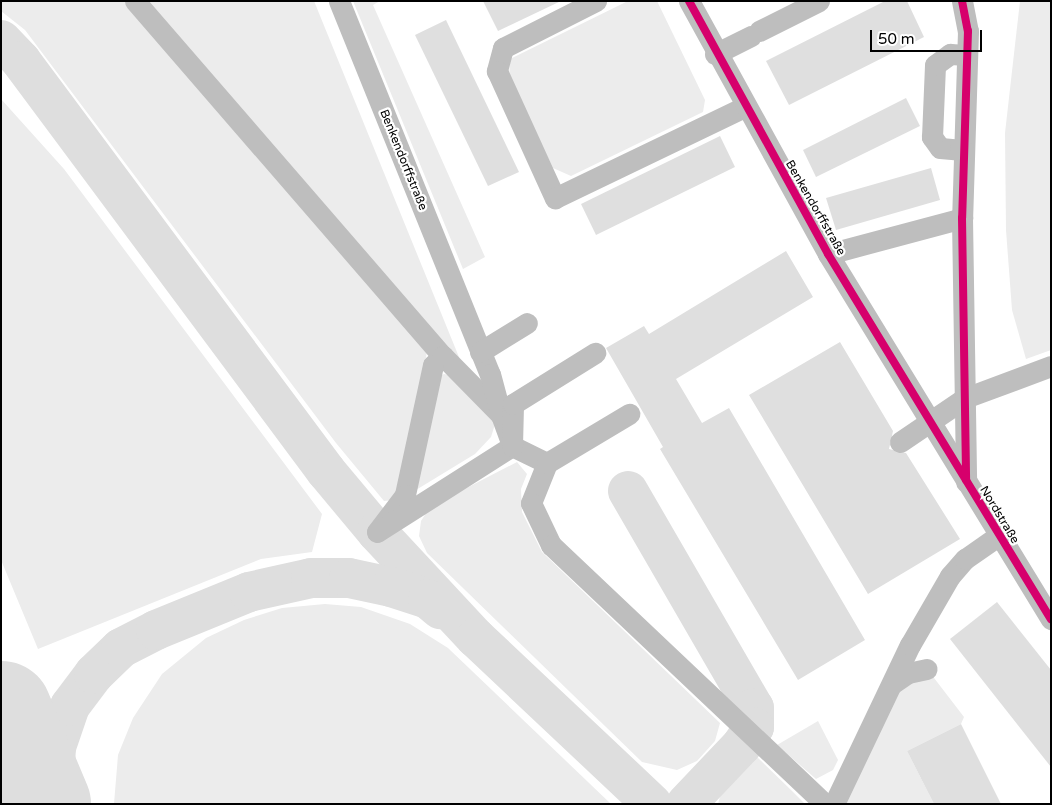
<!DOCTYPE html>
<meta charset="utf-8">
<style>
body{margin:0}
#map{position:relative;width:1052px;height:805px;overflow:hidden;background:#fff;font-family:"Varela Round",sans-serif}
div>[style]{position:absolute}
.green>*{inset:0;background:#ececec}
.taxiway>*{height:40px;margin:-20px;padding:0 20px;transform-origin:20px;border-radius:20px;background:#dedede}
.runway>*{height:101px;margin:-50.5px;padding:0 50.5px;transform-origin:50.5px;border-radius:50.5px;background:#dedede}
.building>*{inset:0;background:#dfdfdf}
.minor>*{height:21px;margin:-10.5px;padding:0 10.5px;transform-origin:10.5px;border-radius:10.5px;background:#bebebe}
.cycleway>*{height:8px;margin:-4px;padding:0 4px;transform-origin:4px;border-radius:4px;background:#d6006c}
span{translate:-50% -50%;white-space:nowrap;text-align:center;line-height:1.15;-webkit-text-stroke:4.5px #fff;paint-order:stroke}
.street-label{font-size:12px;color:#000}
.frame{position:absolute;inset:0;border:2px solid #000;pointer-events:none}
.scale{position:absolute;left:870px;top:30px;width:112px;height:22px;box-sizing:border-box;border:2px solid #000;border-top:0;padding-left:6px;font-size:15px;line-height:18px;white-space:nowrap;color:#000;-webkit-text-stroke:4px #fff;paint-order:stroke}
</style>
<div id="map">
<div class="green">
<div style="clip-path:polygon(1px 1px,126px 1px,427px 352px,401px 491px,394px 500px,384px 501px,336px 443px,25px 30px,1px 11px)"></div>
<div style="clip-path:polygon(144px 1px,314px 1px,461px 362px)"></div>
<div style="clip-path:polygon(353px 1px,380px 1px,373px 5px,485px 257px,463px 269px)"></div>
<div style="clip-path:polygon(628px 1px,657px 1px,705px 100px,703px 112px,571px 176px,553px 168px,509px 78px,510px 59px)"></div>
<div style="clip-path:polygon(1020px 1px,1051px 1px,1051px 350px,1026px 359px,1012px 310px,1006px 230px,1005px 133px)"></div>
<div style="clip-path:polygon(1px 99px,64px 169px,322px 514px,312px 552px,261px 559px,38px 649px,1px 560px)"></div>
<div style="clip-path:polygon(444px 374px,455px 376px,496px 421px,491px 437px,475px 454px,411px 493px,436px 378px)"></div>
<div style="clip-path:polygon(517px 462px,527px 474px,521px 489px,522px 512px,542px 552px,720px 723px,715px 741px,697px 761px,677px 770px,642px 762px,427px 553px,419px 536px,421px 521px,430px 507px)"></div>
<div style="clip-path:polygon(325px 604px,361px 607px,410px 624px,448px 648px,611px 804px,114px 804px,118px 755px,133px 718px,162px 674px,206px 638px,244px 620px,282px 608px)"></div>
<div style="clip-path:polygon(931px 674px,964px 717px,961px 724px,907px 751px,934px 804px,840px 804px,895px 685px)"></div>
<div style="clip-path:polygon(818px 721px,838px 760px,833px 770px,816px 779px,777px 745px)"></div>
<div style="clip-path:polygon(755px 755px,791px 790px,805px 804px,718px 804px,721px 793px)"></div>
</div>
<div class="taxiway">
<div style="left:1px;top:40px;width:29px;rotate:46deg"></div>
<div style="left:21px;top:61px;width:511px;rotate:53.35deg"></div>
<div style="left:326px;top:471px;width:80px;rotate:50.1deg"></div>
<div style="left:377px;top:532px;width:145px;rotate:47deg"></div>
<div style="left:476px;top:638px;width:242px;rotate:43.3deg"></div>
<div style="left:628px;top:491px;width:251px;rotate:59.9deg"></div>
<div style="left:754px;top:708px;width:19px;rotate:90deg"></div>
<div style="left:754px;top:727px;width:22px;rotate:124deg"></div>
<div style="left:742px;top:745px;width:81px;rotate:133.5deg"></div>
<div style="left:53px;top:804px;width:57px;rotate:-87deg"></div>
<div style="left:56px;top:747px;width:43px;rotate:-71.1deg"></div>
<div style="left:70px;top:706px;width:40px;rotate:-53deg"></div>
<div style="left:94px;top:674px;width:37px;rotate:-44deg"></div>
<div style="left:121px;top:648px;width:39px;rotate:-27deg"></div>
<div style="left:156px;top:630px;width:100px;rotate:-22.2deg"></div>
<div style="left:249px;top:592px;width:64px;rotate:-12.7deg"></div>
<div style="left:311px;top:578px;width:38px"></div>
<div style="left:349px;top:578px;width:43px;rotate:12.1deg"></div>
<div style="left:391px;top:587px;width:39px;rotate:18deg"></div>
<div style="left:428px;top:599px;width:16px;rotate:40deg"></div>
</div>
<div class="runway">
<div style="left:1px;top:711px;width:101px;rotate:67.2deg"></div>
</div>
<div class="building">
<div style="clip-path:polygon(483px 1px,561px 1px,498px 31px)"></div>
<div style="clip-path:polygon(885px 1px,907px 1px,924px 37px,789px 105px,766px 61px)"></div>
<div style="clip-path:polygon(446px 20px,519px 172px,488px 186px,415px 35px)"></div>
<div style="clip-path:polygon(906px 98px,920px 126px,816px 177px,803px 150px)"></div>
<div style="clip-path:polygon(720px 136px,735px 167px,596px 235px,581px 204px)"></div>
<div style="clip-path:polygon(931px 168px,940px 200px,836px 230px,826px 198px)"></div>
<div style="clip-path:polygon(786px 251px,813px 297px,676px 379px,702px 423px,729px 408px,865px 640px,798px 680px,660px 449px,663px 447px,606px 348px,644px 326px,649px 334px)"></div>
<div style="clip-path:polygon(840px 342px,893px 431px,889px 449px,906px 453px,960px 539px,868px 594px,749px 395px)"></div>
<div style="clip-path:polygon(997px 602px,1051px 670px,1051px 767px,950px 639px)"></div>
<div style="clip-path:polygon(961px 724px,1001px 804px,934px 804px,907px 751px)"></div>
</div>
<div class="minor">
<div style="left:135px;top:1px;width:470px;rotate:49.1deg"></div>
<div style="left:443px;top:356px;width:83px;rotate:45.5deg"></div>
<div style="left:501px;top:415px;width:33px;rotate:70deg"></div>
<div style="left:512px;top:446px;width:39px;rotate:26deg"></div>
<div style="left:547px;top:463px;width:43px;rotate:111.8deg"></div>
<div style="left:531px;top:503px;width:47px;rotate:64.5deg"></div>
<div style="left:551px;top:545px;width:377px;rotate:43.4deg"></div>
<div style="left:339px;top:1px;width:402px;rotate:68deg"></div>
<div style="left:490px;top:374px;width:42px;rotate:75deg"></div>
<div style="left:596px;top:1px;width:104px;rotate:153.2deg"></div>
<div style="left:503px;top:48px;width:24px;rotate:105deg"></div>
<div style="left:497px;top:71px;width:140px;rotate:65.5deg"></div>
<div style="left:555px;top:198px;width:210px;rotate:-25.7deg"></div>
<div style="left:689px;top:1px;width:289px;rotate:61.2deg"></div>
<div style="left:828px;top:254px;width:428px;rotate:58.6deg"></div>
<div style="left:962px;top:1px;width:31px;rotate:79deg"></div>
<div style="left:968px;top:31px;width:187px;rotate:91.8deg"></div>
<div style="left:962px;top:218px;width:264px;rotate:89.1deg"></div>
<div style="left:759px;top:31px;width:67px;rotate:-26.6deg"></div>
<div style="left:715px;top:54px;width:40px;rotate:-26.6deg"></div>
<div style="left:963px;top:150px;width:23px;rotate:-175deg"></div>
<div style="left:940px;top:148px;width:14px;rotate:-126deg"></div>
<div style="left:932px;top:137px;width:72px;rotate:-87.6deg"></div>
<div style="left:935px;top:65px;width:19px;rotate:-36deg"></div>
<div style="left:950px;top:54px;width:17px;rotate:3deg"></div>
<div style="left:828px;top:254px;width:139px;rotate:-15deg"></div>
<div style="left:480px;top:352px;width:55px;rotate:-31.7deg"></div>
<div style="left:443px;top:356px;width:13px;rotate:138deg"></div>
<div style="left:433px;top:365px;width:133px;rotate:102.2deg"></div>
<div style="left:405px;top:495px;width:46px;rotate:127.1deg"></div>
<div style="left:377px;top:532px;width:160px;rotate:-32.5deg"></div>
<div style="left:512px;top:446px;width:42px;rotate:-88.6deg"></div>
<div style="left:513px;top:404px;width:97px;rotate:-31.9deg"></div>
<div style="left:900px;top:442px;width:78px;rotate:-34.1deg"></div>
<div style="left:965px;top:398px;width:92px;rotate:-20.4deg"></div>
<div style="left:547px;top:463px;width:96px;rotate:-30.9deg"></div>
<div style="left:892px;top:684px;width:19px;rotate:-35deg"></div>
<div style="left:908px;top:673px;width:19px;rotate:-12deg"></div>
<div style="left:834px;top:804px;width:176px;rotate:-64.5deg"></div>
<div style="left:910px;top:645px;width:80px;rotate:-59.9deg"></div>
<div style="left:950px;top:576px;width:23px;rotate:-49deg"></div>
<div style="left:965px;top:559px;width:40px;rotate:-34.9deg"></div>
</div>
<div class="cycleway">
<div style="left:689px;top:1px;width:289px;rotate:61.2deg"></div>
<div style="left:828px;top:254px;width:428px;rotate:58.6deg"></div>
<div style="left:962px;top:1px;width:31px;rotate:79deg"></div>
<div style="left:968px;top:31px;width:187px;rotate:91.8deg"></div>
<div style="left:962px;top:218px;width:262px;rotate:89.1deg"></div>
</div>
<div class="street-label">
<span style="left:403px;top:160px;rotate:68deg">Benkendorffstraße</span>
<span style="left:815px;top:208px;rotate:60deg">Benkendorffstraße</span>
<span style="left:999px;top:515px;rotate:59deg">Nordstraße</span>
</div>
<div class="frame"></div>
<div class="scale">50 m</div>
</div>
